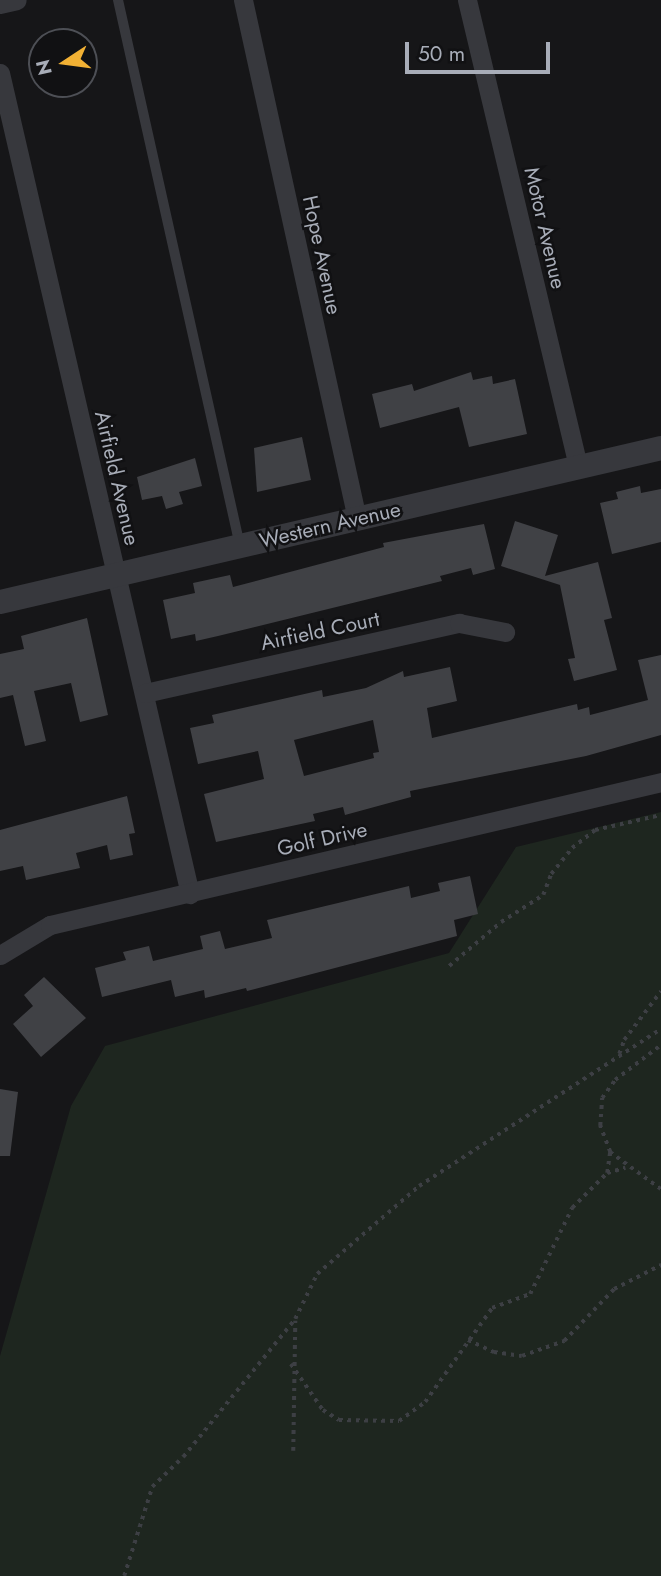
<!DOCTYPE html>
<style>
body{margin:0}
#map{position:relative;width:661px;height:1576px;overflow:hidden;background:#161618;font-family:Jost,sans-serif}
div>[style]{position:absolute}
.green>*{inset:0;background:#1e261f}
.building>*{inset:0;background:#404145}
.path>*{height:3.5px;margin-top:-1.75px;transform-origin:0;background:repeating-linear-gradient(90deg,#3d3f44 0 3.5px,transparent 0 8.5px)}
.service>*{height:10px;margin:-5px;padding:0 5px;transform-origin:5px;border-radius:5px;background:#37383d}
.minor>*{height:19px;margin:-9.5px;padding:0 9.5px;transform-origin:9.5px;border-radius:9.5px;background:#37383d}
.tertiary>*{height:24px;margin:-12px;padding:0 12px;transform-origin:12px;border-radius:12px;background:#37383d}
span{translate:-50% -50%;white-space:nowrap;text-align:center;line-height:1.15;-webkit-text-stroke:5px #111113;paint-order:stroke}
.street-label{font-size:21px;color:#a8adb8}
.north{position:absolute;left:28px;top:28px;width:70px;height:70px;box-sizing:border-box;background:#111113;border:2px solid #4d4f55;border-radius:50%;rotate:257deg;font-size:19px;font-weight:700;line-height:28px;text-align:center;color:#a8adb8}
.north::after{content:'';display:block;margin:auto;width:24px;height:32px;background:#f2b134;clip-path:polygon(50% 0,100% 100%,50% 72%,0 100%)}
.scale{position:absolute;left:405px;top:42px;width:145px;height:32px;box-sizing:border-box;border:4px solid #a8adb8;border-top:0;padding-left:9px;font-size:21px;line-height:24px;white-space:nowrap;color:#a8adb8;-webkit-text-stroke:5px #111113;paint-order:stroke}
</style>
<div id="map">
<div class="green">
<div style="clip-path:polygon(661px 812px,661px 1576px,0 1576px,0 1356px,71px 1106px,105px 1046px,449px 953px,516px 847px)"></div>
</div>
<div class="building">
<div style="clip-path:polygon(471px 372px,473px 380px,492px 376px,493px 384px,515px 379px,527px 434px,469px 447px,459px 407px,380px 428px,372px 394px,412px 384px,414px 391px)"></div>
<div style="clip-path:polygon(302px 437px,311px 480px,257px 492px,254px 448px)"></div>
<div style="clip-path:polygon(195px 458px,202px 486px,179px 492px,183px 504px,166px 509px,162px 496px,142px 500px,137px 477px)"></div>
<div style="clip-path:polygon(640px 486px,641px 493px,661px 489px,661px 542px,612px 554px,600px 503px,618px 499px,616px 492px)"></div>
<div style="clip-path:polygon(515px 521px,558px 535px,545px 576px,598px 562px,612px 618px,604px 620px,617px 670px,574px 681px,568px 659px,575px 658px,560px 585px,501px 566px)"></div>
<div style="clip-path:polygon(484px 524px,495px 569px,473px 575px,471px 568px,440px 576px,442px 581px,218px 636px,196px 641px,195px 634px,171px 639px,163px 600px,195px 593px,193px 583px,230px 575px,233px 587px,384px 547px,383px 543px)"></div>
<div style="clip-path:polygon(87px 618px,108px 715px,80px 722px,71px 683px,34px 691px,46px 741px,25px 746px,13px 695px,0 698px,0 654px,24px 649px,21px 636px)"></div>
<div style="clip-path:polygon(evenodd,661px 655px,661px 735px,586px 756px,410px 791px,411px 797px,345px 815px,343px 807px,313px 814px,315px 821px,216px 842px,204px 794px,264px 779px,258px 751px,198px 764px,190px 728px,214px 723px,212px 715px,322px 690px,323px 697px,366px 688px,403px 671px,404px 677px,450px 667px,457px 701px,427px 708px,432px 738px,577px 704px,578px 710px,589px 707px,590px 715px,648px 700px,638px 660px,661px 655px,373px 720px,379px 752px,373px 753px,374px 758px,304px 776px,294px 740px,373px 720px)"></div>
<div style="clip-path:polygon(127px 796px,135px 833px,129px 834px,133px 855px,110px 860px,107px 845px,76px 853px,80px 868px,26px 880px,23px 866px,0 871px,0 830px)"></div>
<div style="clip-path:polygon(470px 876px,478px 914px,454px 920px,457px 936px,247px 991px,246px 988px,205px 998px,204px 990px,175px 997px,171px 980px,102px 997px,95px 968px,126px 960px,123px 952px,149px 946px,153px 961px,203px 949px,200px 936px,220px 931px,225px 949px,272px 938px,267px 920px,409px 886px,411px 898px,440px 891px,438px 883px)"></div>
<div style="clip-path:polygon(44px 977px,86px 1018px,41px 1057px,13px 1024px,33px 1006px,24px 995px)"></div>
<div style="clip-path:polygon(0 1089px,18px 1092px,10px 1156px,0 1156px)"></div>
</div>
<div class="path">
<div style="left:449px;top:966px;width:68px;rotate:-40.2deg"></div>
<div style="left:501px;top:922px;width:50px;rotate:-32.7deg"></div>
<div style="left:543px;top:895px;width:22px;rotate:-69deg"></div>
<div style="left:551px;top:874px;width:33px;rotate:-51deg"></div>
<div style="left:572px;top:848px;width:29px;rotate:-38deg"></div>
<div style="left:595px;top:830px;width:68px;rotate:-12.8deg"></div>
<div style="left:619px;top:1054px;width:15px;rotate:-70deg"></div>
<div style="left:624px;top:1040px;width:61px;rotate:-52.9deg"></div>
<div style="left:610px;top:1152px;width:63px;rotate:36deg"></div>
<div style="left:607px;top:1173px;width:19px;rotate:-16deg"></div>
<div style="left:468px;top:1340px;width:29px;rotate:25deg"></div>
<div style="left:494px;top:1352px;width:28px;rotate:8deg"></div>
<div style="left:522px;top:1356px;width:45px;rotate:-19.7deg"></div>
<div style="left:564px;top:1341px;width:72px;rotate:-46.1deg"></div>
<div style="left:614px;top:1289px;width:53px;rotate:-27.1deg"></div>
<div style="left:291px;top:1364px;width:56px;rotate:55.2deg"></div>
<div style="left:323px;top:1410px;width:19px;rotate:32deg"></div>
<div style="left:339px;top:1420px;width:60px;rotate:1deg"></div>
<div style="left:399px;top:1421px;width:32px;rotate:-36deg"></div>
<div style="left:425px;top:1402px;width:115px;rotate:-54.5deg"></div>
<div style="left:492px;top:1308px;width:40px;rotate:-20.2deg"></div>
<div style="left:530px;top:1294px;width:96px;rotate:-64deg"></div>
<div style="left:572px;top:1208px;width:49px;rotate:-45deg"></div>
<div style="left:607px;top:1173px;width:21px;rotate:-82deg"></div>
<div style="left:610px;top:1152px;width:28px;rotate:-111deg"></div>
<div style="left:600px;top:1126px;width:28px;rotate:-86deg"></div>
<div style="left:602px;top:1098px;width:22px;rotate:-54deg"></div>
<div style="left:615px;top:1080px;width:58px;rotate:-37.3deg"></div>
<div style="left:293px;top:1451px;width:130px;rotate:-89.1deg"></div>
<div style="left:124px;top:1576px;width:93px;rotate:-72.5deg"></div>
<div style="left:152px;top:1487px;width:43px;rotate:-44.1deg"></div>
<div style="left:183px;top:1457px;width:178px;rotate:-50.9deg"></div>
<div style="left:295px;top:1319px;width:50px;rotate:-63.9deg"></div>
<div style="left:317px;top:1274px;width:135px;rotate:-40.8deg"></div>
<div style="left:419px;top:1186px;width:288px;rotate:-33deg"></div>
</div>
<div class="service">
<div style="left:118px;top:0;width:559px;rotate:77.4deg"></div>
</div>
<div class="minor">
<div style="left:243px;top:0;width:531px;rotate:77.61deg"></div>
<div style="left:467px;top:0;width:480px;rotate:76.6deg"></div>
<div style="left:0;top:4px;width:17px;rotate:-13deg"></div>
<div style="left:0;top:73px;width:843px;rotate:76.97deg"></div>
<div style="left:145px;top:693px;width:322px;rotate:-12.6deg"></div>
<div style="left:459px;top:623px;width:47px;rotate:11.1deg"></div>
<div style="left:0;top:955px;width:58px;rotate:-31deg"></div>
<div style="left:50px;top:925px;width:628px;rotate:-13.17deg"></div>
</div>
<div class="tertiary">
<div style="left:0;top:602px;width:679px;rotate:-13.11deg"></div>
</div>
<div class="street-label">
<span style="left:545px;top:228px;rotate:77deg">Motor Avenue</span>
<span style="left:322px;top:255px;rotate:78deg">Hope Avenue</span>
<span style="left:117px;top:478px;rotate:77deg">Airfield Avenue</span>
<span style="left:330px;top:525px;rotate:-13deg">Western Avenue</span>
<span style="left:320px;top:631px;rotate:-12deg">Airfield Court</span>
<span style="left:322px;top:839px;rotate:-13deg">Golf Drive</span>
</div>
<div class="north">N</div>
<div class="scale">50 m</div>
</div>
